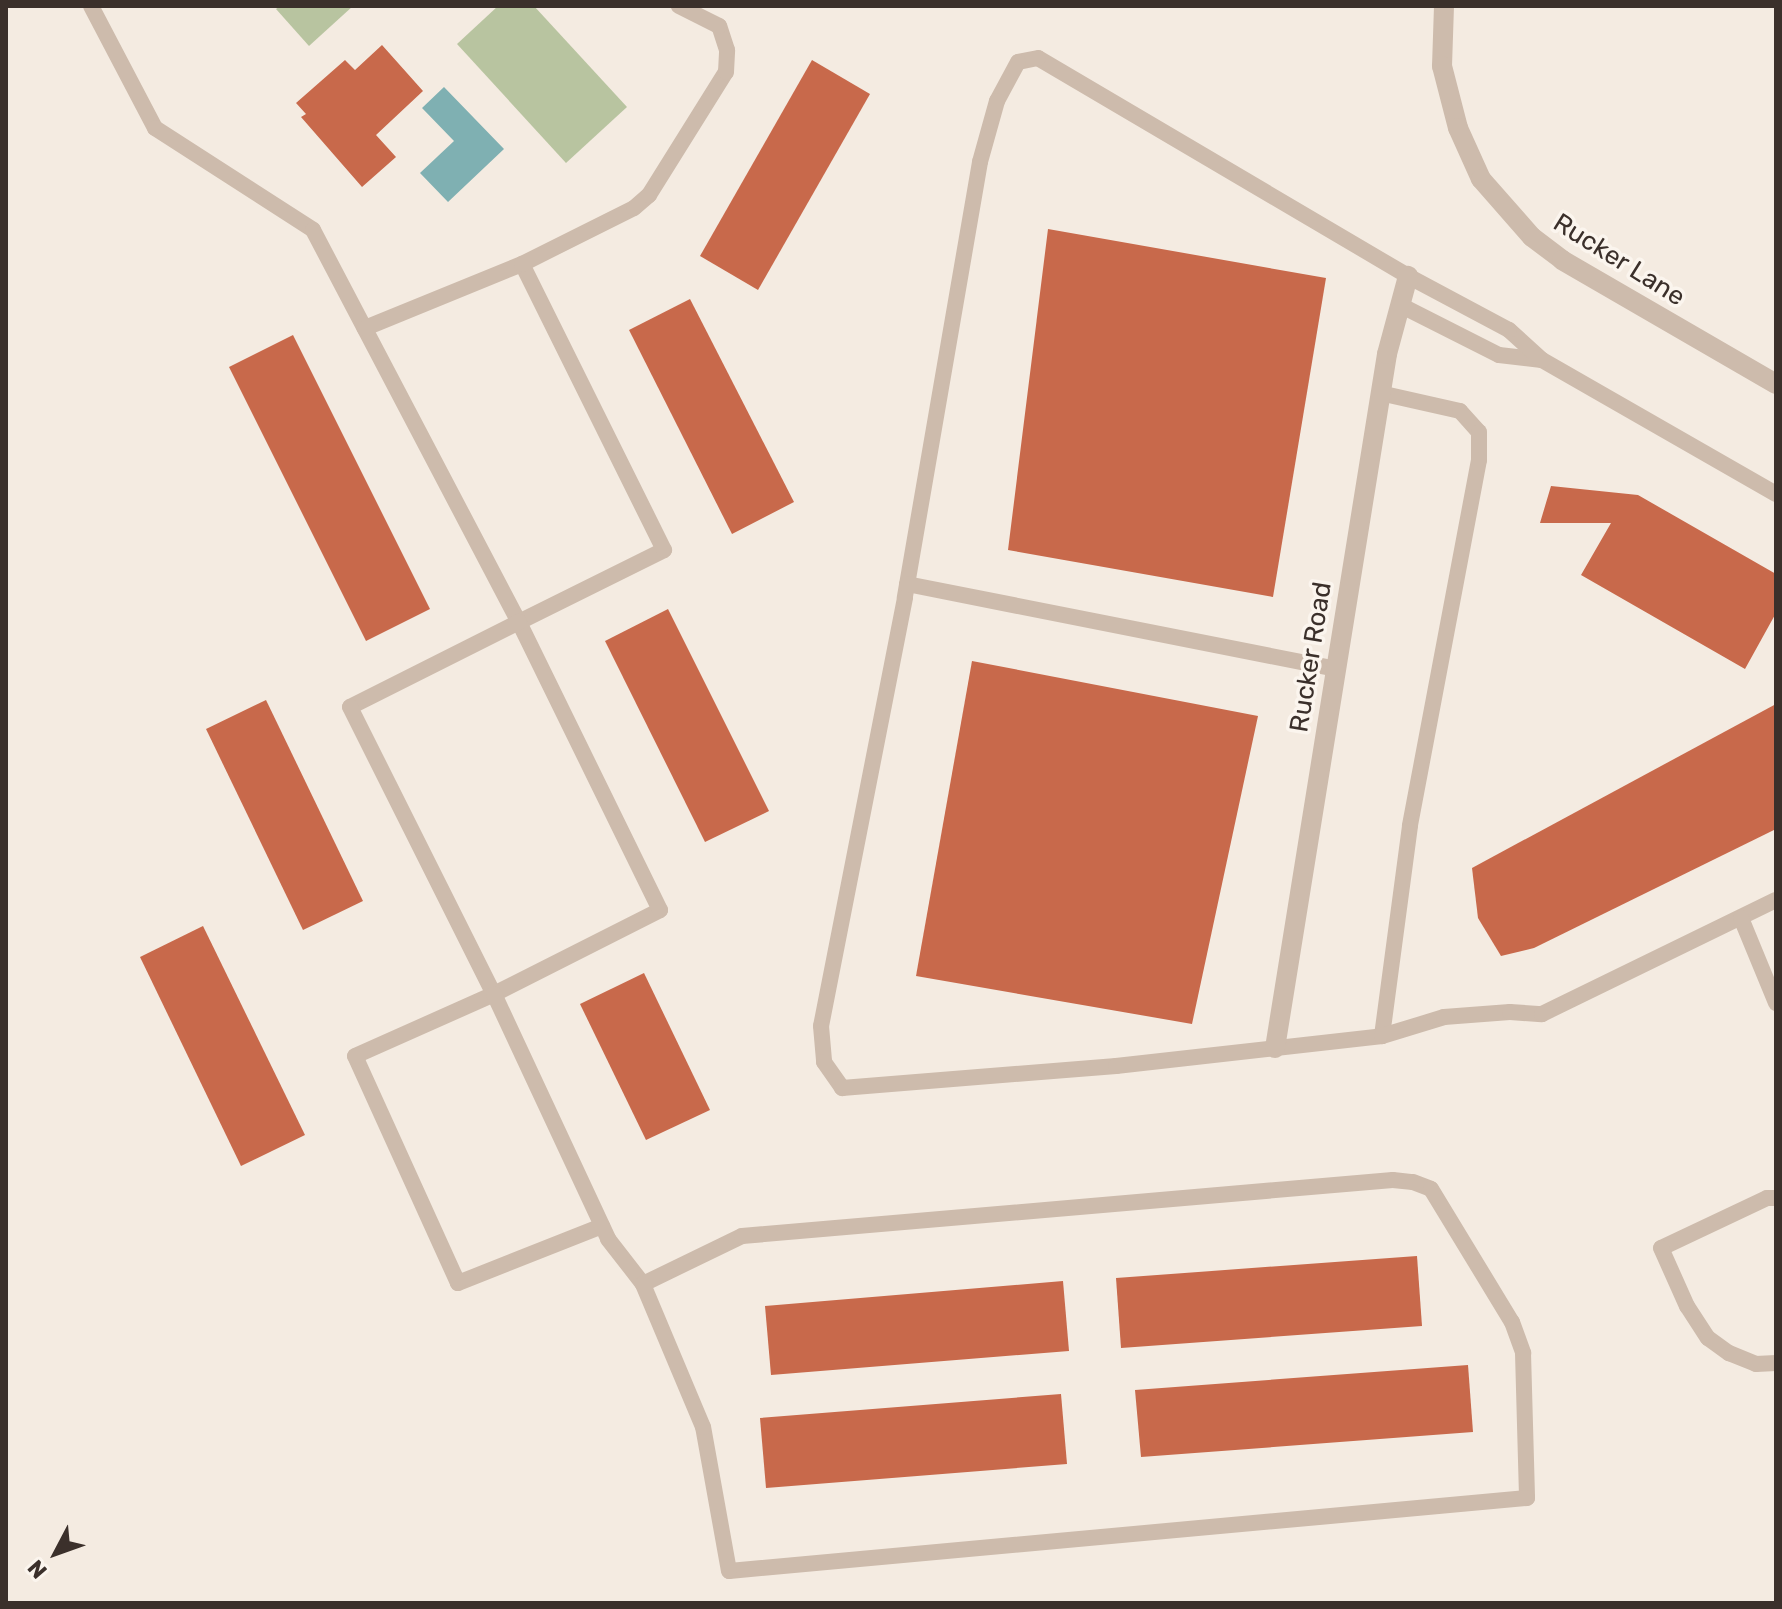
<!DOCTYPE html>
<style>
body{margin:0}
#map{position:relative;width:1782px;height:1609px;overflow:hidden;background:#f4ebe1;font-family:Rubik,sans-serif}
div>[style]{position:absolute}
.green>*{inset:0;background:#b8c4a0}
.water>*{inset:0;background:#7fb0b2}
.building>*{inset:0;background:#c8694b}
.service>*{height:16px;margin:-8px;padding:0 8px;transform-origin:8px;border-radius:8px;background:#cdbbac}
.minor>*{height:20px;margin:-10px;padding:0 10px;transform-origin:10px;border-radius:10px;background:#cdbbac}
span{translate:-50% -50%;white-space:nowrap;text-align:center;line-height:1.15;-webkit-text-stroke:7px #fbf5ee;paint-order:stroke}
.street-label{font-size:26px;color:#3b302b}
.frame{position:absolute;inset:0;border:8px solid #3b302b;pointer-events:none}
.north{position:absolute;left:16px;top:1513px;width:80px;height:80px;-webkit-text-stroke:6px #fbf5ee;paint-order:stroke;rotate:229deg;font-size:22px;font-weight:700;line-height:32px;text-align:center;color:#3b302b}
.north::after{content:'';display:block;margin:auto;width:28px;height:36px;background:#3b302b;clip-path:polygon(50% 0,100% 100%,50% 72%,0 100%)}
</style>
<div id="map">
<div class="green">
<div style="clip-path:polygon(280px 6px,353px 6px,309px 46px,276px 9px)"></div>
<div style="clip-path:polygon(498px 6px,534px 6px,627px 107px,566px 163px,457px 44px)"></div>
</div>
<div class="water">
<div style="clip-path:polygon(444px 87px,504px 149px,448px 202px,420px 173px,454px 141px,422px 108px)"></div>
</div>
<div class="building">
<div style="clip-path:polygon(382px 45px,423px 91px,376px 135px,396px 157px,362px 187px,301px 117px,306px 114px,296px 103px,345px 60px,355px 70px)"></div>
<div style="clip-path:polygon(812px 60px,870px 94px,758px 290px,700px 256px)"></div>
<div style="clip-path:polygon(1048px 229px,1326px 278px,1273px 597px,1008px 550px)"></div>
<div style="clip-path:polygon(690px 299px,794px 502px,732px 534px,629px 330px)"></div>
<div style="clip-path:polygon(293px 335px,430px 609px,366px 641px,229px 367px)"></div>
<div style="clip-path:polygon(1551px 486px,1638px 495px,1776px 574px,1776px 613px,1745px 669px,1581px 575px,1611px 523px,1540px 523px)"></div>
<div style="clip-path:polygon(668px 609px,769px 811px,705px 842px,605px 641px)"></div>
<div style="clip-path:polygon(972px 661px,1258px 716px,1192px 1024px,916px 976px)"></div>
<div style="clip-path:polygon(266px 700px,363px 901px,303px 930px,206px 729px)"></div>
<div style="clip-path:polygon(1776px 704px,1776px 829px,1534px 948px,1501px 956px,1478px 918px,1472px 868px)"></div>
<div style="clip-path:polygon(203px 926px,305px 1135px,241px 1166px,140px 957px)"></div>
<div style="clip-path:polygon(644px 973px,710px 1110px,646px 1140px,580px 1004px)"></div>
<div style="clip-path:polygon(1417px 1256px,1422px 1326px,1121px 1348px,1116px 1278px)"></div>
<div style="clip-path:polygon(1063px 1281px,1069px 1351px,771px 1375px,765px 1306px)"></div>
<div style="clip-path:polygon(1468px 1365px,1473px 1432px,1141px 1457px,1135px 1390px)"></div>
<div style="clip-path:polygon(1061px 1394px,1067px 1464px,766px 1488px,760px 1418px)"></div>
</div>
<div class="service">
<div style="left:91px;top:6px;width:138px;rotate:62.3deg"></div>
<div style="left:155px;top:128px;width:188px;rotate:32.8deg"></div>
<div style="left:313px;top:230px;width:443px;rotate:62.3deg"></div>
<div style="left:519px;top:622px;width:162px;rotate:-26.4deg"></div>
<div style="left:664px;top:550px;width:319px;rotate:-116.4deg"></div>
<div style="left:522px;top:264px;width:170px;rotate:157.8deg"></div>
<div style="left:522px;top:264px;width:125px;rotate:-26.6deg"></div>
<div style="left:634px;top:208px;width:20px;rotate:-41deg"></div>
<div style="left:649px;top:195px;width:145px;rotate:-58deg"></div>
<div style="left:726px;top:72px;width:22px;rotate:-87deg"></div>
<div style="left:727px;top:50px;width:25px;rotate:-108deg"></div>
<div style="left:719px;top:26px;width:45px;rotate:-153.4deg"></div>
<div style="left:1400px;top:305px;width:111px;rotate:26.8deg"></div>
<div style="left:1499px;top:355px;width:43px;rotate:6.6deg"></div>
<div style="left:1380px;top:393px;width:82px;rotate:12.7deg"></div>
<div style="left:1460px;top:411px;width:28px;rotate:48deg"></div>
<div style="left:1479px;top:432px;width:28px;rotate:90deg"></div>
<div style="left:1479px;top:460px;width:372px;rotate:100.7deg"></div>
<div style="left:1410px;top:826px;width:212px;rotate:97.6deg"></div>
<div style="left:1776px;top:494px;width:270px;rotate:-150.2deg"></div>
<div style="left:1542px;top:360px;width:45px;rotate:-137.7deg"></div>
<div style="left:1509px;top:330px;width:115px;rotate:-151.9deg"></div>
<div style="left:1408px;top:276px;width:429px;rotate:-149.5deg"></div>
<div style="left:1038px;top:58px;width:20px;rotate:169deg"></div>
<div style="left:1018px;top:62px;width:44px;rotate:118.3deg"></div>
<div style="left:997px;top:101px;width:63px;rotate:105.6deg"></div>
<div style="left:980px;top:162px;width:442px;rotate:99.8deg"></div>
<div style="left:905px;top:598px;width:436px;rotate:101.1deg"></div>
<div style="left:821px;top:1026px;width:36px;rotate:85deg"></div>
<div style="left:824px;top:1062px;width:32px;rotate:55deg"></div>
<div style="left:842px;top:1088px;width:275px;rotate:-4.6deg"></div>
<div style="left:1116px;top:1066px;width:268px;rotate:-6.4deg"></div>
<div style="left:1382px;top:1036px;width:65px;rotate:-17deg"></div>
<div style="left:1444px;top:1017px;width:66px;rotate:-4.3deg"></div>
<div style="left:1510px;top:1012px;width:32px;rotate:4deg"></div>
<div style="left:1542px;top:1014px;width:260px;rotate:-26deg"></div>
<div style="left:907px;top:584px;width:436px;rotate:11.2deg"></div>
<div style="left:1741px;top:918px;width:92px;rotate:67.6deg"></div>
<div style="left:1776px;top:1198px;width:9px;rotate:180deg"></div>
<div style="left:1767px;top:1198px;width:117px;rotate:154.7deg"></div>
<div style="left:1661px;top:1248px;width:64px;rotate:65.9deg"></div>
<div style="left:1687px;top:1306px;width:38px;rotate:57deg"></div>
<div style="left:1708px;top:1338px;width:26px;rotate:36deg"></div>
<div style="left:1729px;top:1353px;width:29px;rotate:22deg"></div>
<div style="left:1756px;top:1364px;width:20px;rotate:-3deg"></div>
<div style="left:602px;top:1226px;width:155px;rotate:158.4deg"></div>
<div style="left:458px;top:1283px;width:249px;rotate:-114.4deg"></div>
<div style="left:355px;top:1056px;width:152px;rotate:-24deg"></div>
<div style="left:494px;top:994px;width:186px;rotate:-26.8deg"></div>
<div style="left:660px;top:910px;width:321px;rotate:-116.1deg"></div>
<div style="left:519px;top:622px;width:189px;rotate:153.3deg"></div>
<div style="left:350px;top:707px;width:321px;rotate:63.4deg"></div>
<div style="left:494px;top:994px;width:270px;rotate:65deg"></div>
<div style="left:608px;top:1239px;width:57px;rotate:52.1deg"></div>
<div style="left:643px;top:1284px;width:110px;rotate:-25.9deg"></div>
<div style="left:742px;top:1236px;width:653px;rotate:-4.92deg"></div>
<div style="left:1393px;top:1180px;width:20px;rotate:6deg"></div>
<div style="left:1413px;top:1182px;width:19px;rotate:21deg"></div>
<div style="left:1431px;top:1189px;width:156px;rotate:58.7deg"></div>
<div style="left:1512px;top:1322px;width:33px;rotate:70deg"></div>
<div style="left:1523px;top:1353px;width:145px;rotate:88.4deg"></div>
<div style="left:1527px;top:1498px;width:801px;rotate:174.77deg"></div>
<div style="left:729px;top:1571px;width:146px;rotate:-100.2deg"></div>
<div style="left:703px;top:1427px;width:155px;rotate:-112.8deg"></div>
</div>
<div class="minor">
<div style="left:1444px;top:6px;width:60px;rotate:91.9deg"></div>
<div style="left:1442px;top:66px;width:64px;rotate:75.5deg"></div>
<div style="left:1458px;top:128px;width:56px;rotate:65.7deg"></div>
<div style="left:1481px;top:179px;width:77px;rotate:48.7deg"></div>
<div style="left:1532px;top:237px;width:38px;rotate:37deg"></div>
<div style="left:1562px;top:260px;width:247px;rotate:30.1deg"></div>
<div style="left:1275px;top:1048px;width:703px;rotate:-80.83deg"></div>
<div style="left:1387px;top:354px;width:81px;rotate:-74.9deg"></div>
</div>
<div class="street-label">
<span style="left:1619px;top:260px;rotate:32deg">Rucker Lane</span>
<span style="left:1311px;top:657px;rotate:-81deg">Rucker Road</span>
</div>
<div class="frame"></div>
<div class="north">N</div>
</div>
